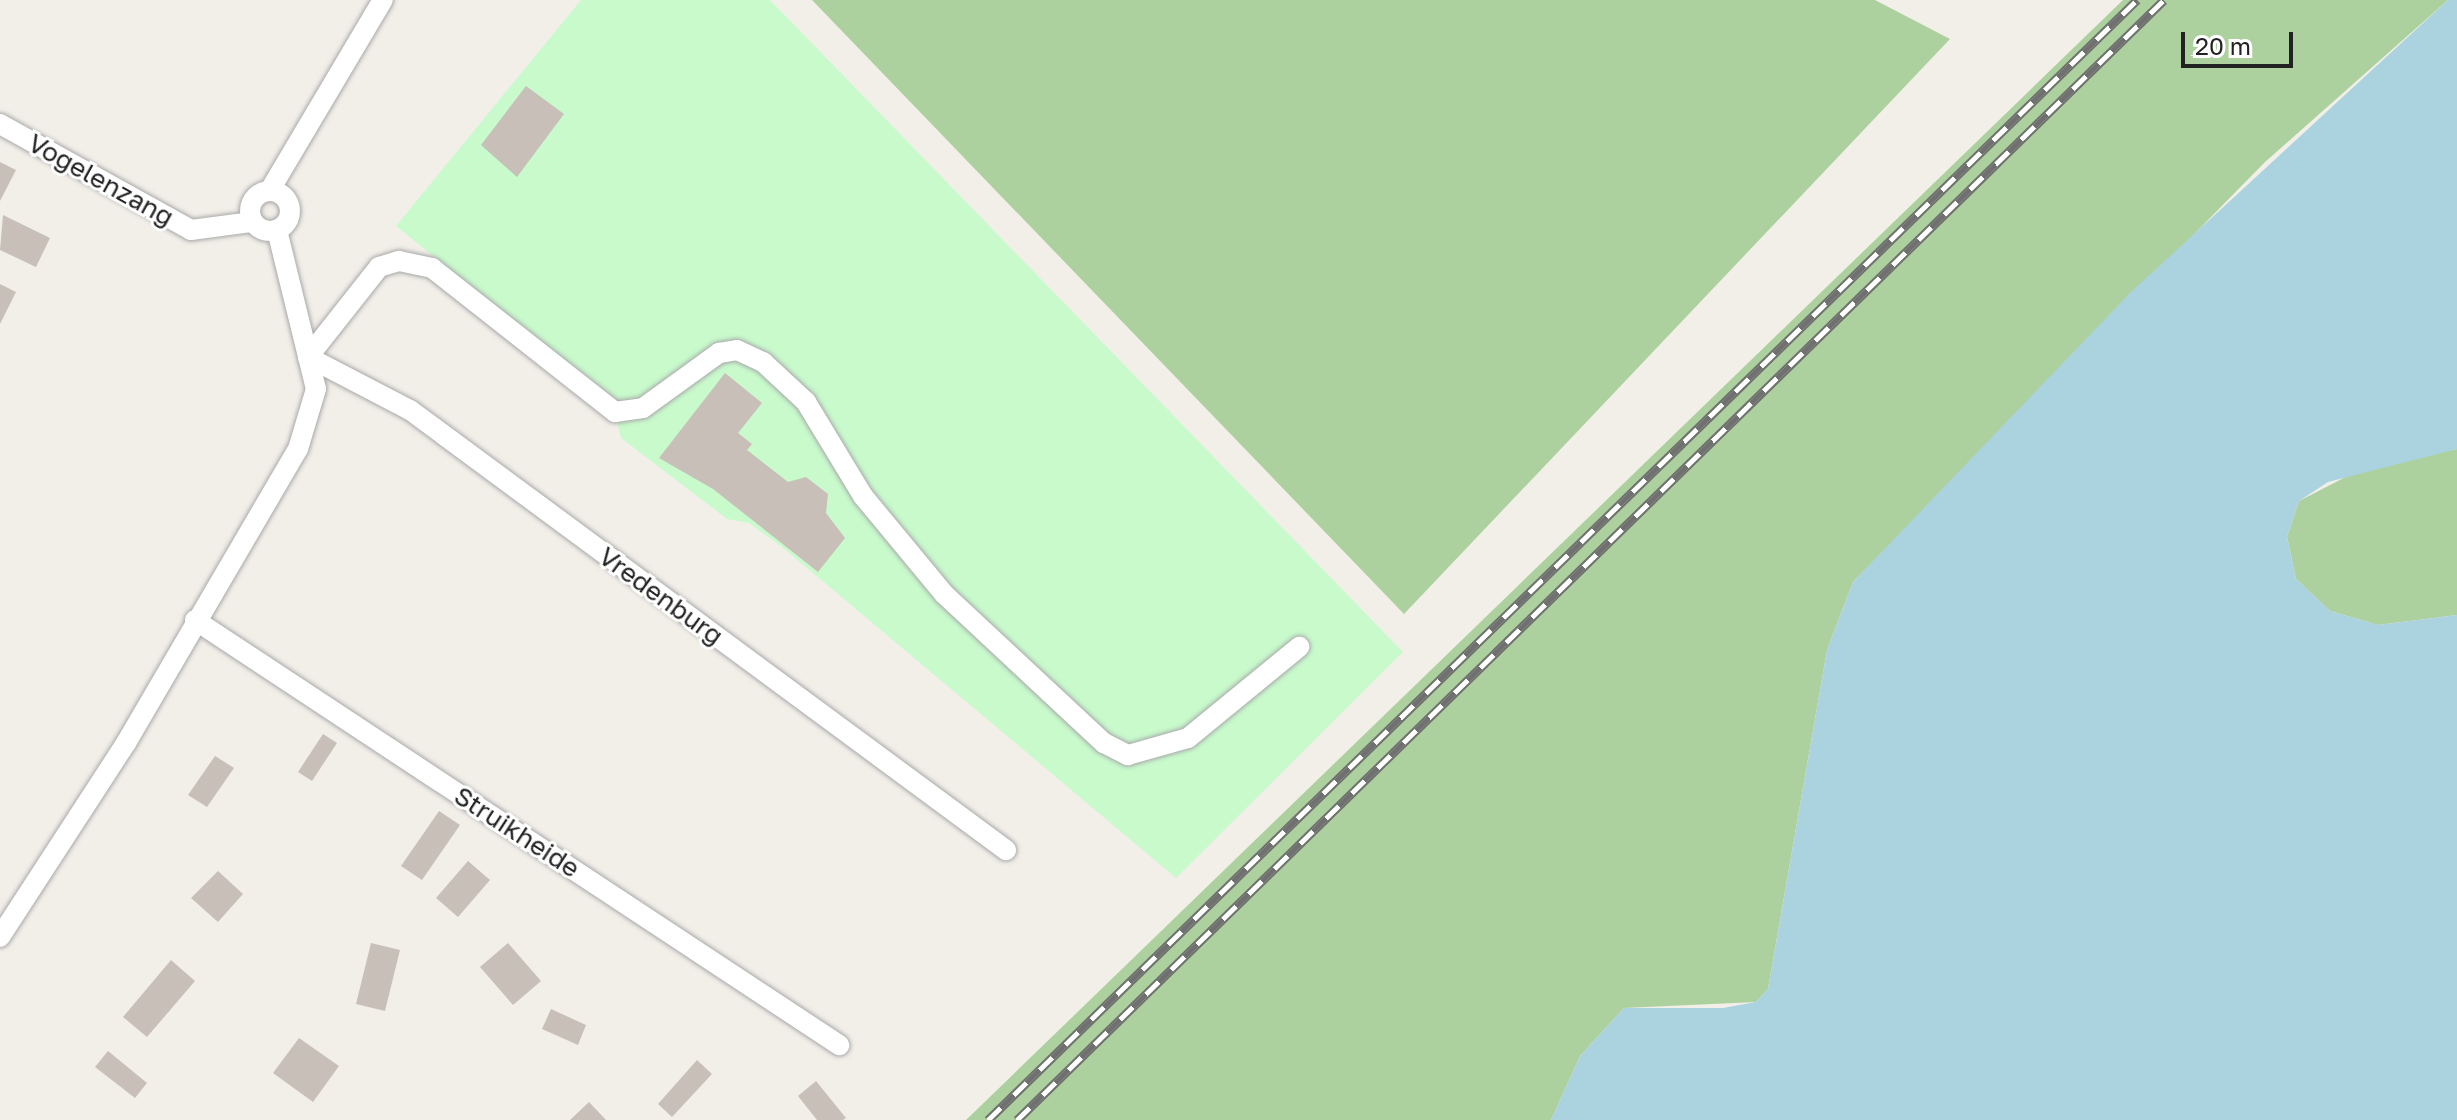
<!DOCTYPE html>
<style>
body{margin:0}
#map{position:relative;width:2457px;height:1120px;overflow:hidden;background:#f2efe9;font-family:"Golos Text",sans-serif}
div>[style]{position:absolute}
.forest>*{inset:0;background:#add19e}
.park>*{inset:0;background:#c8facc}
.water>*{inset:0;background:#aad3df}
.building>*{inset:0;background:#c7bfb8}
.roads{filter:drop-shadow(0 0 2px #a9a9a9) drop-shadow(0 0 2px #a9a9a9)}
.lane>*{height:20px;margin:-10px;padding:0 10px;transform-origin:10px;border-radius:10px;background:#fff}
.lane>.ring{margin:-10px;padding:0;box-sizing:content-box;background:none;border:20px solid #fff;border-radius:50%}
.rail>*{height:9px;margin-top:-4.5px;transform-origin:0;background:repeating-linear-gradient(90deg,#fff 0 18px,#707070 0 36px);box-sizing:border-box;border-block:2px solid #707070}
span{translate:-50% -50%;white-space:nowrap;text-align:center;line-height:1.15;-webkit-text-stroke:6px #fff;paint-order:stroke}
.street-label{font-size:26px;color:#222}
.scale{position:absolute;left:2181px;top:32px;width:112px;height:36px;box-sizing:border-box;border:4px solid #222;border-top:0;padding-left:10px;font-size:24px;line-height:28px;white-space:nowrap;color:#222;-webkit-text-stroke:6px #fff;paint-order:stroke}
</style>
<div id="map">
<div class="forest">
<div style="clip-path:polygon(812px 0,1875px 0,1950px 39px,1404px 614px)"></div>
<div style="clip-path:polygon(2123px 0,2448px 0,2265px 162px,1853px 582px,1827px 650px,1768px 989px,1756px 1002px,1624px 1008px,1580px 1056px,1551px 1120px,966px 1120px)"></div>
<div style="clip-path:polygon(2457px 449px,2457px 615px,2378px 625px,2330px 611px,2296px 579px,2287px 537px,2299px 501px,2367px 466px)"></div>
</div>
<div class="park">
<div style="clip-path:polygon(581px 0,770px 0,1403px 652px,1176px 878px,782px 547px,749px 523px,727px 519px,621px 438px,612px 400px,396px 226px)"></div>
</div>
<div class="water">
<div style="clip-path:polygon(2448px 0,2457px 0,2457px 449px,2328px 482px,2299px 501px,2287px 537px,2296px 579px,2330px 611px,2378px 625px,2457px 615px,2457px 1120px,1551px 1120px,1580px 1056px,1624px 1008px,1723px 1008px,1756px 1002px,1768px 989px,1827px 650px,1853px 582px,2131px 292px)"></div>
</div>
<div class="building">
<div style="clip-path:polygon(526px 86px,564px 114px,517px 177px,481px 145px)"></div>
<div style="clip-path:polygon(0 162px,16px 170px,0 201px)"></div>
<div style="clip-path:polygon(3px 215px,50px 238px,36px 267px,0 250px)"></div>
<div style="clip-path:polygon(0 284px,16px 292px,0 324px)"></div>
<div style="clip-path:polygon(725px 373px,762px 403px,738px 433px,752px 444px,747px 450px,788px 482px,806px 477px,828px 494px,826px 513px,845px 538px,818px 572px,713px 489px,659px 458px)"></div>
<div style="clip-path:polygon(323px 734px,337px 743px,312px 781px,298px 772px)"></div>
<div style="clip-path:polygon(215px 756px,234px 768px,207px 807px,188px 795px)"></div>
<div style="clip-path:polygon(439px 811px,460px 825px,422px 880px,401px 866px)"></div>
<div style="clip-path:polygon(468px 861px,490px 880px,458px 917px,436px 898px)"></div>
<div style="clip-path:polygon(218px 871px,243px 894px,218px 922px,191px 898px)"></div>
<div style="clip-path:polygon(371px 943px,400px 950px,385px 1011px,356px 1004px)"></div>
<div style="clip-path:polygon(508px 943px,541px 981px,513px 1005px,480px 967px)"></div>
<div style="clip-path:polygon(171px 960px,195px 981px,147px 1037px,123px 1017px)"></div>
<div style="clip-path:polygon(551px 1009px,586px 1025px,578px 1045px,542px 1029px)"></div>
<div style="clip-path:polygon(299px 1038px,339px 1066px,313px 1102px,273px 1073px)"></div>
<div style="clip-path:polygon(108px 1051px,147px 1083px,135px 1098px,95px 1067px)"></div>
<div style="clip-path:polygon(697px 1060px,712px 1074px,672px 1117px,658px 1104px)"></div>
<div style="clip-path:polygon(816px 1081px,846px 1118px,843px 1120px,817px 1120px,798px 1096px)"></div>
<div style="clip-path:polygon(589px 1102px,606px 1120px,570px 1120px)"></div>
</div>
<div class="roads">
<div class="lane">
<div style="left:0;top:124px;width:218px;rotate:29deg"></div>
<div style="left:191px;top:230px;width:62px;rotate:-7.5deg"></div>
<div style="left:270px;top:190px;width:221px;rotate:-59.3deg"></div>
<div class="ring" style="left:250px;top:191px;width:20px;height:20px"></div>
<div style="left:308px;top:357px;width:115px;rotate:-51.7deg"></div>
<div style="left:379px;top:267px;width:21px;rotate:-17deg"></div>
<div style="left:399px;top:261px;width:34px;rotate:12deg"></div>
<div style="left:432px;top:268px;width:233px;rotate:38.2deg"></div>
<div style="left:615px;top:412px;width:28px;rotate:-8deg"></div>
<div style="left:643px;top:408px;width:94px;rotate:-35.9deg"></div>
<div style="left:719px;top:353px;width:18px;rotate:-9deg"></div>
<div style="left:737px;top:350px;width:29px;rotate:25deg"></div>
<div style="left:763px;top:362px;width:59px;rotate:42.9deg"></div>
<div style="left:806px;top:402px;width:110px;rotate:58.8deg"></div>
<div style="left:863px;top:496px;width:127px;rotate:50.4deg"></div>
<div style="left:944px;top:594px;width:219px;rotate:43deg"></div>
<div style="left:1104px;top:743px;width:27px;rotate:27deg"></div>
<div style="left:1128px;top:755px;width:62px;rotate:-15.8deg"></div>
<div style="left:1188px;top:738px;width:144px;rotate:-39.3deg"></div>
<div style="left:308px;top:357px;width:115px;rotate:27.5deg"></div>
<div style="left:410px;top:410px;width:741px;rotate:36.44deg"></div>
<div style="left:195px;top:620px;width:772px;rotate:33.42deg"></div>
<div style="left:0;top:937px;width:231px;rotate:-57deg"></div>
<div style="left:126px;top:743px;width:341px;rotate:-59.7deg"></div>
<div style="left:298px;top:449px;width:63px;rotate:-73.3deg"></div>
<div style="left:316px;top:389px;width:164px;rotate:-103.8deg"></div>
</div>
</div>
<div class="rail">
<div style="left:988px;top:1120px;width:1605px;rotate:-44.27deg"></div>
<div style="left:1017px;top:1120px;width:1603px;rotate:-44.32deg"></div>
</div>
<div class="street-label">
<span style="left:101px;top:180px;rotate:29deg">Vogelenzang</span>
<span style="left:661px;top:596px;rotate:36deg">Vredenburg</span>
<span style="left:517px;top:832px;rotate:33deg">Struikheide</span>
</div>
<div class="scale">20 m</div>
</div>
